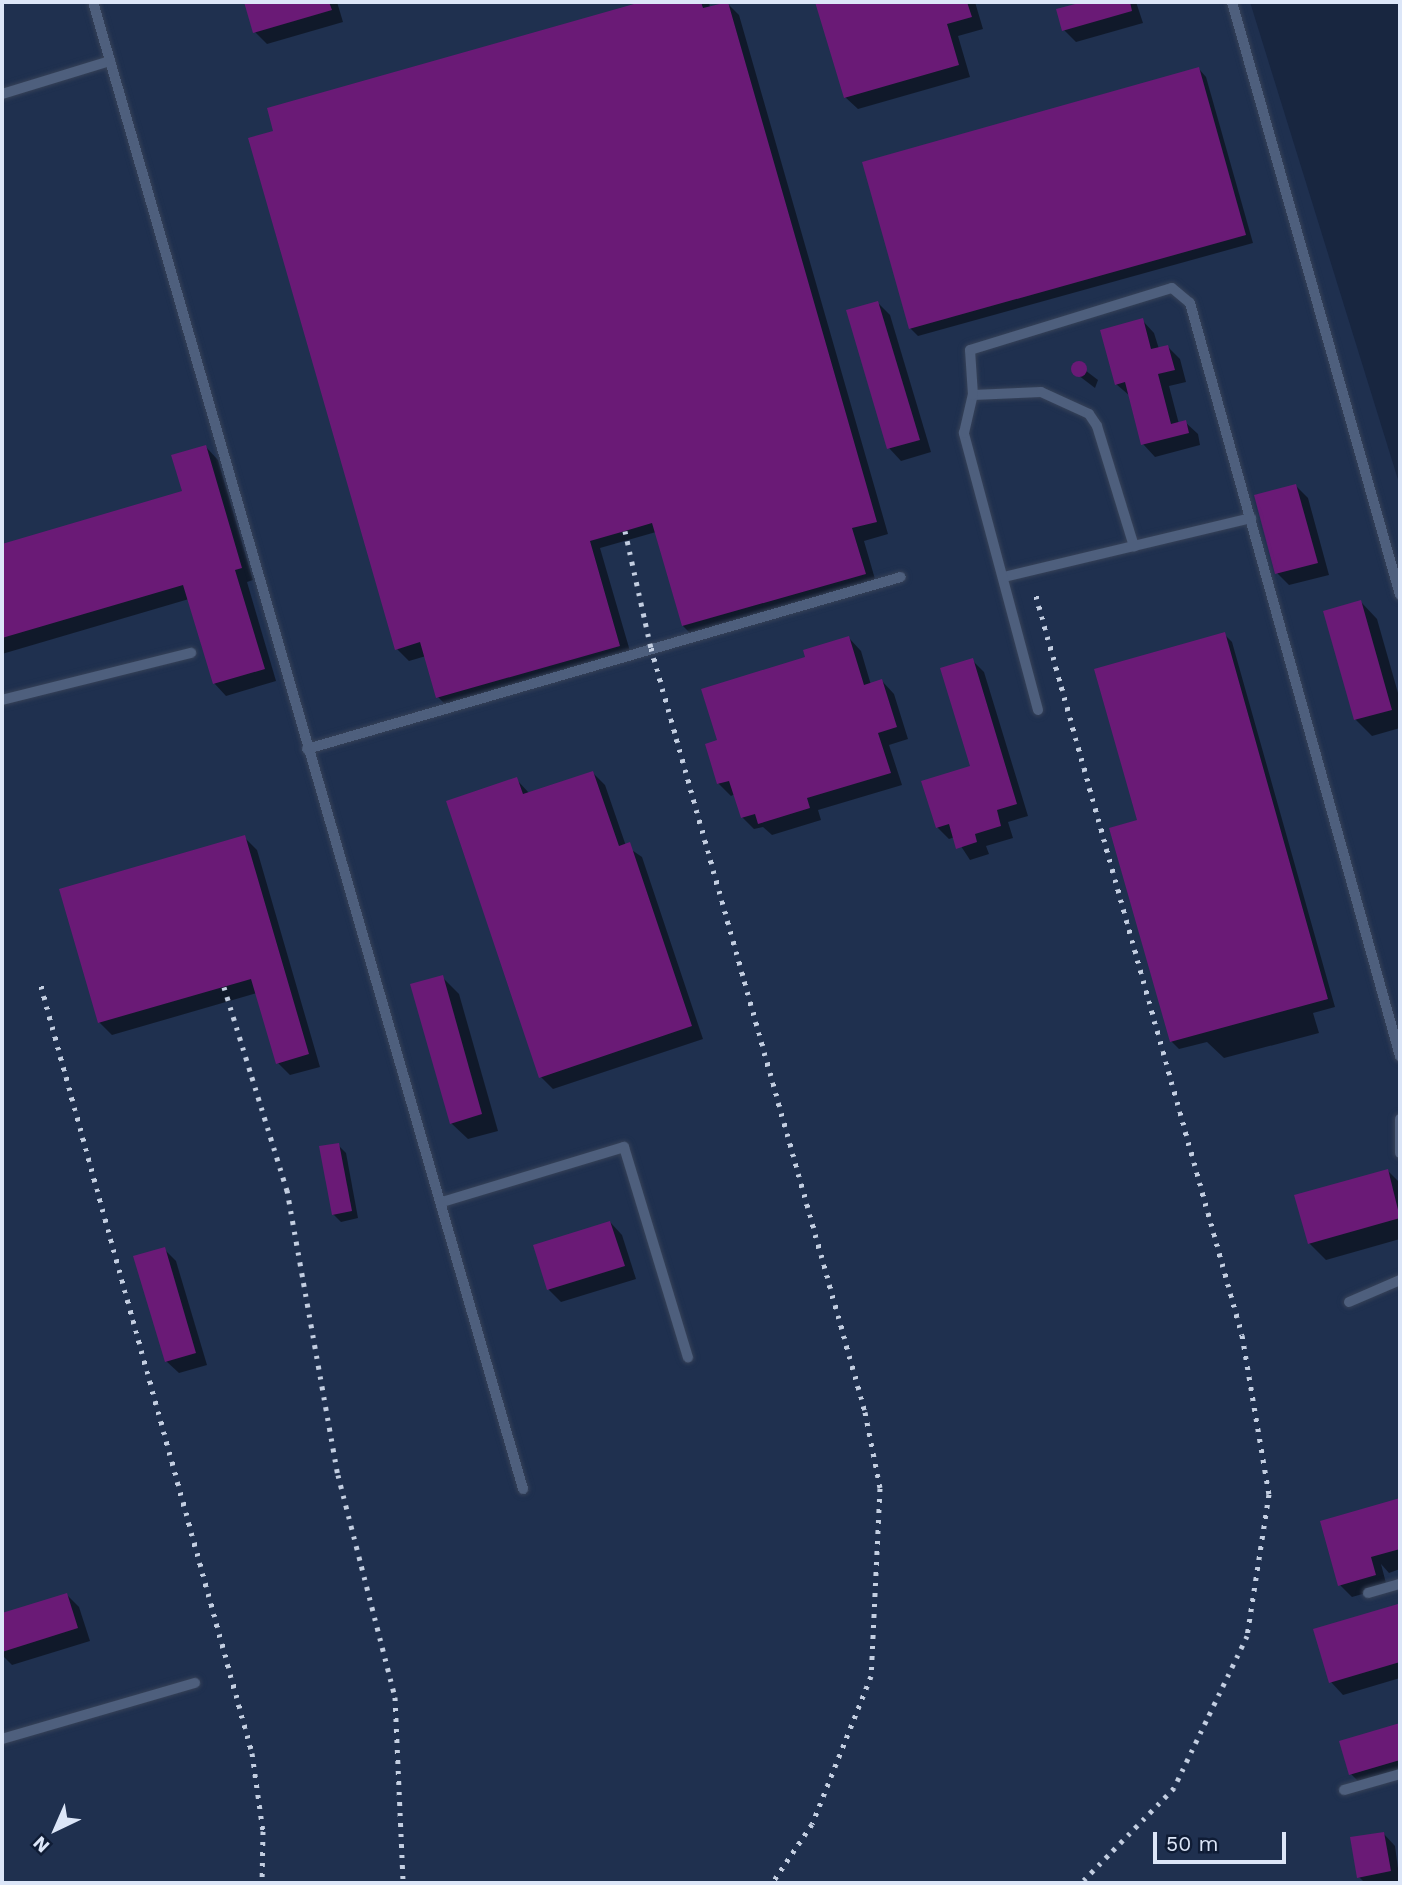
<!DOCTYPE html>
<style>
body{margin:0}
#map{position:relative;width:1402px;height:1885px;overflow:hidden;background:#182640;font-family:"Work Sans",sans-serif}
div>[style]{position:absolute}
.built>*{inset:0;background:#1f304f}
.shadow>*{inset:0;background:#0007}
.building>*{inset:0;background:#6a1a76}
.round{border-radius:50%}
.roads{filter:drop-shadow(0 0 2px #374258) drop-shadow(0 0 2px #374258)}
.lane>*{height:10px;margin:-5px;padding:0 5px;transform-origin:5px;border-radius:5px;background:#4e5f7d}
.rail>*{height:5px;margin-top:-2.5px;transform-origin:0;background:repeating-linear-gradient(90deg,#c3cee1 0 3.5px,transparent 0 10.5px)}
span{translate:-50% -50%;white-space:nowrap;text-align:center;line-height:1.15;-webkit-text-stroke:5px #0f1c35;paint-order:stroke}
.frame{position:absolute;inset:0;border:4px solid #dce6f8;pointer-events:none}
.north{position:absolute;left:21px;top:1794px;width:70px;height:70px;-webkit-text-stroke:5px #0f1c35;paint-order:stroke;rotate:224deg;font-size:19px;font-weight:700;line-height:28px;text-align:center;color:#dce6f8}
.north::after{content:'';display:block;margin:auto;width:24px;height:32px;background:#dce6f8;clip-path:polygon(50% 0,100% 100%,50% 72%,0 100%)}
.scale{position:absolute;left:1153px;top:1832px;width:133px;height:32px;box-sizing:border-box;border:4px solid #dce6f8;border-top:0;padding-left:9px;font-size:21px;line-height:24px;white-space:nowrap;color:#dce6f8;-webkit-text-stroke:5px #0f1c35;paint-order:stroke}
</style>
<div id="map">
<div class="built">
<div style="clip-path:polygon(2px 2px,1250px 2px,1400px 486px,1400px 1883px,2px 1883px)"></div>
</div>
<div class="shadow">
<div style="clip-path:polygon(246px 2px,337px 2px,343px 22px,267px 44px,255px 32px)"></div>
<div style="clip-path:polygon(647px 2px,709px 2px,710px 8px,727px 3px,739px 15px,888px 534px,864px 541px,877px 586px,695px 638px,683px 626px,656px 532px,600px 548px,632px 658px,450px 709px,438px 697px,426px 656px,409px 661px,397px 649px,269px 109px)"></div>
<div style="clip-path:polygon(817px 2px,975px 2px,983px 29px,958px 36px,970px 77px,858px 109px,845px 97px)"></div>
<div style="clip-path:polygon(1089px 2px,1136px 2px,1143px 23px,1076px 42px,1064px 30px,1058px 10px)"></div>
<div style="clip-path:polygon(1199px 69px,1206px 77px,1253px 243px,918px 336px,910px 328px)"></div>
<div style="clip-path:polygon(878px 303px,890px 315px,931px 452px,901px 461px,889px 448px)"></div>
<div style="clip-path:polygon(1142px 320px,1154px 333px,1159px 349px,1168px 347px,1180px 359px,1186px 382px,1169px 386px,1179px 424px,1185px 422px,1198px 434px,1200px 445px,1155px 457px,1143px 444px,1130px 396px,1116px 384px)"></div>
<div style="clip-path:polygon(1077px 364px,1098px 380px,1095px 388px,1074px 372px)"></div>
<div style="clip-path:polygon(206px 447px,218px 460px,253px 580px,247px 582px,276px 681px,226px 696px,214px 683px,189px 599px,2px 654px,2px 546px,184px 493px)"></div>
<div style="clip-path:polygon(1296px 486px,1308px 498px,1329px 575px,1289px 585px,1277px 573px)"></div>
<div style="clip-path:polygon(1361px 602px,1377px 619px,1400px 700px,1400px 728px,1372px 736px,1355px 719px)"></div>
<div style="clip-path:polygon(1224px 634px,1232px 642px,1335px 1007px,1313px 1013px,1319px 1033px,1224px 1058px,1207px 1042px,1179px 1049px,1171px 1041px,1140px 821px)"></div>
<div style="clip-path:polygon(849px 638px,861px 651px,871px 685px,882px 681px,894px 694px,908px 739px,889px 745px,902px 785px,818px 810px,821px 820px,772px 835px,763px 827px,754px 829px,742px 817px,735px 794px,731px 796px,718px 783px,719px 741px,807px 658px)"></div>
<div style="clip-path:polygon(972px 660px,984px 672px,1028px 816px,1008px 822px,1013px 838px,986px 846px,989px 854px,970px 860px,955px 837px,949px 839px,937px 827px,972px 767px)"></div>
<div style="clip-path:polygon(593px 773px,605px 785px,626px 846px,642px 857px,703px 1039px,553px 1089px,541px 1077px,516px 779px,530px 794px)"></div>
<div style="clip-path:polygon(244px 837px,257px 850px,320px 1067px,290px 1075px,278px 1063px,257px 993px,112px 1035px,99px 1022px)"></div>
<div style="clip-path:polygon(442px 977px,459px 994px,498px 1131px,468px 1139px,451px 1123px)"></div>
<div style="clip-path:polygon(338px 1145px,346px 1153px,358px 1218px,341px 1222px,333px 1214px)"></div>
<div style="clip-path:polygon(1388px 1171px,1400px 1183px,1400px 1239px,1326px 1260px,1309px 1243px)"></div>
<div style="clip-path:polygon(610px 1222px,622px 1235px,636px 1279px,561px 1302px,549px 1290px,535px 1246px)"></div>
<div style="clip-path:polygon(164px 1249px,176px 1261px,207px 1365px,179px 1373px,166px 1361px)"></div>
<div style="clip-path:polygon(1400px 1500px,1400px 1569px,1389px 1573px,1381px 1564px,1387px 1587px,1352px 1597px,1340px 1585px,1322px 1522px)"></div>
<div style="clip-path:polygon(67px 1595px,79px 1607px,90px 1641px,12px 1665px,2px 1655px,2px 1615px)"></div>
<div style="clip-path:polygon(1397px 1606px,1400px 1678px,1343px 1695px,1331px 1682px)"></div>
<div style="clip-path:polygon(1400px 1725px,1400px 1775px,1363px 1786px,1351px 1774px,1341px 1742px)"></div>
<div style="clip-path:polygon(1383px 1833px,1395px 1846px,1400px 1883px,1365px 1883px,1359px 1877px)"></div>
</div>
<div class="building">
<div style="clip-path:polygon(244px 2px,329px 2px,332px 10px,253px 33px)"></div>
<div style="clip-path:polygon(641px 2px,701px 2px,703px 8px,728px 2px,877px 522px,852px 528px,866px 574px,682px 626px,652px 523px,625px 531px,590px 541px,620px 646px,436px 698px,420px 642px,395px 650px,248px 138px,273px 131px,267px 108px)"></div>
<div style="clip-path:polygon(815px 2px,967px 2px,972px 17px,947px 24px,959px 65px,844px 98px)"></div>
<div style="clip-path:polygon(1083px 2px,1130px 2px,1132px 11px,1062px 31px,1056px 9px)"></div>
<div style="clip-path:polygon(1199px 67px,1246px 235px,909px 329px,862px 162px)"></div>
<div style="clip-path:polygon(878px 301px,920px 440px,887px 449px,846px 310px)"></div>
<div style="clip-path:polygon(1143px 318px,1151px 349px,1168px 345px,1175px 370px,1158px 374px,1171px 424px,1186px 420px,1189px 433px,1141px 445px,1125px 382px,1115px 385px,1100px 330px)"></div>
<div class="round" style="left:1071px;top:361px;width:16px;height:16px"></div>
<div style="clip-path:polygon(206px 445px,242px 568px,235px 570px,265px 669px,213px 684px,183px 585px,2px 638px,2px 544px,182px 491px,171px 455px)"></div>
<div style="clip-path:polygon(1296px 484px,1318px 563px,1275px 574px,1254px 495px)"></div>
<div style="clip-path:polygon(1361px 600px,1392px 710px,1354px 720px,1323px 611px)"></div>
<div style="clip-path:polygon(1225px 632px,1328px 999px,1170px 1042px,1109px 828px,1137px 820px,1094px 669px)"></div>
<div style="clip-path:polygon(849px 636px,864px 685px,882px 679px,897px 727px,878px 733px,891px 773px,807px 798px,810px 808px,758px 824px,755px 814px,741px 818px,729px 781px,717px 784px,705px 744px,717px 740px,701px 689px,805px 657px,803px 650px)"></div>
<div style="clip-path:polygon(973px 658px,1017px 804px,997px 810px,1001px 826px,975px 834px,977px 842px,956px 849px,949px 824px,936px 828px,921px 781px,970px 766px,940px 668px)"></div>
<div style="clip-path:polygon(593px 771px,619px 846px,630px 842px,692px 1026px,539px 1078px,446px 801px,517px 777px,523px 794px)"></div>
<div style="clip-path:polygon(245px 835px,309px 1054px,276px 1064px,251px 979px,98px 1023px,59px 889px)"></div>
<div style="clip-path:polygon(443px 975px,482px 1114px,450px 1124px,410px 984px)"></div>
<div style="clip-path:polygon(339px 1143px,352px 1211px,332px 1215px,319px 1146px)"></div>
<div style="clip-path:polygon(1388px 1169px,1400px 1218px,1308px 1244px,1294px 1195px)"></div>
<div style="clip-path:polygon(610px 1221px,625px 1266px,547px 1290px,533px 1245px)"></div>
<div style="clip-path:polygon(165px 1247px,196px 1353px,165px 1362px,133px 1256px)"></div>
<div style="clip-path:polygon(1400px 1498px,1400px 1549px,1371px 1557px,1376px 1575px,1338px 1586px,1320px 1521px)"></div>
<div style="clip-path:polygon(67px 1593px,78px 1628px,2px 1652px,2px 1613px)"></div>
<div style="clip-path:polygon(1398px 1604px,1400px 1662px,1329px 1683px,1313px 1629px)"></div>
<div style="clip-path:polygon(1400px 1723px,1400px 1760px,1349px 1775px,1339px 1741px)"></div>
<div style="clip-path:polygon(1384px 1832px,1391px 1871px,1357px 1878px,1350px 1837px)"></div>
</div>
<div class="roads">
<div class="lane">
<div style="left:93px;top:2px;width:1548px;rotate:73.87deg"></div>
<div style="left:1232px;top:2px;width:616px;rotate:74.18deg"></div>
<div style="left:2px;top:94px;width:113px;rotate:-17deg"></div>
<div style="left:973px;top:395px;width:68px;rotate:-2.5deg"></div>
<div style="left:1041px;top:392px;width:53px;rotate:24.6deg"></div>
<div style="left:1089px;top:414px;width:14px;rotate:56deg"></div>
<div style="left:1097px;top:426px;width:126px;rotate:72.9deg"></div>
<div style="left:1004px;top:577px;width:254px;rotate:-13.4deg"></div>
<div style="left:2px;top:700px;width:195px;rotate:-14deg"></div>
<div style="left:1038px;top:710px;width:287px;rotate:-105deg"></div>
<div style="left:964px;top:433px;width:39px;rotate:-77deg"></div>
<div style="left:973px;top:395px;width:45px;rotate:-93.8deg"></div>
<div style="left:970px;top:350px;width:211px;rotate:-17.1deg"></div>
<div style="left:1172px;top:288px;width:23px;rotate:40deg"></div>
<div style="left:1190px;top:303px;width:782px;rotate:74.42deg"></div>
<div style="left:307px;top:749px;width:618px;rotate:-16.15deg"></div>
<div style="left:1400px;top:1119px;width:34px;rotate:90deg"></div>
<div style="left:442px;top:1202px;width:190px;rotate:-16.8deg"></div>
<div style="left:624px;top:1147px;width:220px;rotate:73.1deg"></div>
<div style="left:1349px;top:1302px;width:56px;rotate:-23.3deg"></div>
<div style="left:1368px;top:1593px;width:33px;rotate:-16deg"></div>
<div style="left:2px;top:1739px;width:201px;rotate:-16.2deg"></div>
<div style="left:1344px;top:1790px;width:58px;rotate:-15.9deg"></div>
</div>
</div>
<div class="rail">
<div style="left:625px;top:531px;width:120px;rotate:77.5deg"></div>
<div style="left:651px;top:648px;width:793px;rotate:74.35deg"></div>
<div style="left:865px;top:1412px;width:77px;rotate:78.8deg"></div>
<div style="left:880px;top:1488px;width:188px;rotate:92.7deg"></div>
<div style="left:871px;top:1676px;width:159px;rotate:111.7deg"></div>
<div style="left:812px;top:1824px;width:71px;rotate:124.1deg"></div>
<div style="left:1036px;top:596px;width:767px;rotate:74.42deg"></div>
<div style="left:1242px;top:1335px;width:161px;rotate:80.4deg"></div>
<div style="left:1269px;top:1494px;width:144px;rotate:98.8deg"></div>
<div style="left:1247px;top:1636px;width:169px;rotate:115.7deg"></div>
<div style="left:1174px;top:1788px;width:133px;rotate:134.4deg"></div>
<div style="left:41px;top:986px;width:795px;rotate:74.62deg"></div>
<div style="left:252px;top:1753px;width:79px;rotate:82deg"></div>
<div style="left:263px;top:1831px;width:52px;rotate:91.1deg"></div>
<div style="left:224px;top:987px;width:213px;rotate:72.8deg"></div>
<div style="left:287px;top:1190px;width:290px;rotate:79.9deg"></div>
<div style="left:338px;top:1475px;width:229px;rotate:75.6deg"></div>
<div style="left:395px;top:1697px;width:186px;rotate:87.5deg"></div>
</div>
<div class="frame"></div>
<div class="north">N</div>
<div class="scale">50 m</div>
</div>
